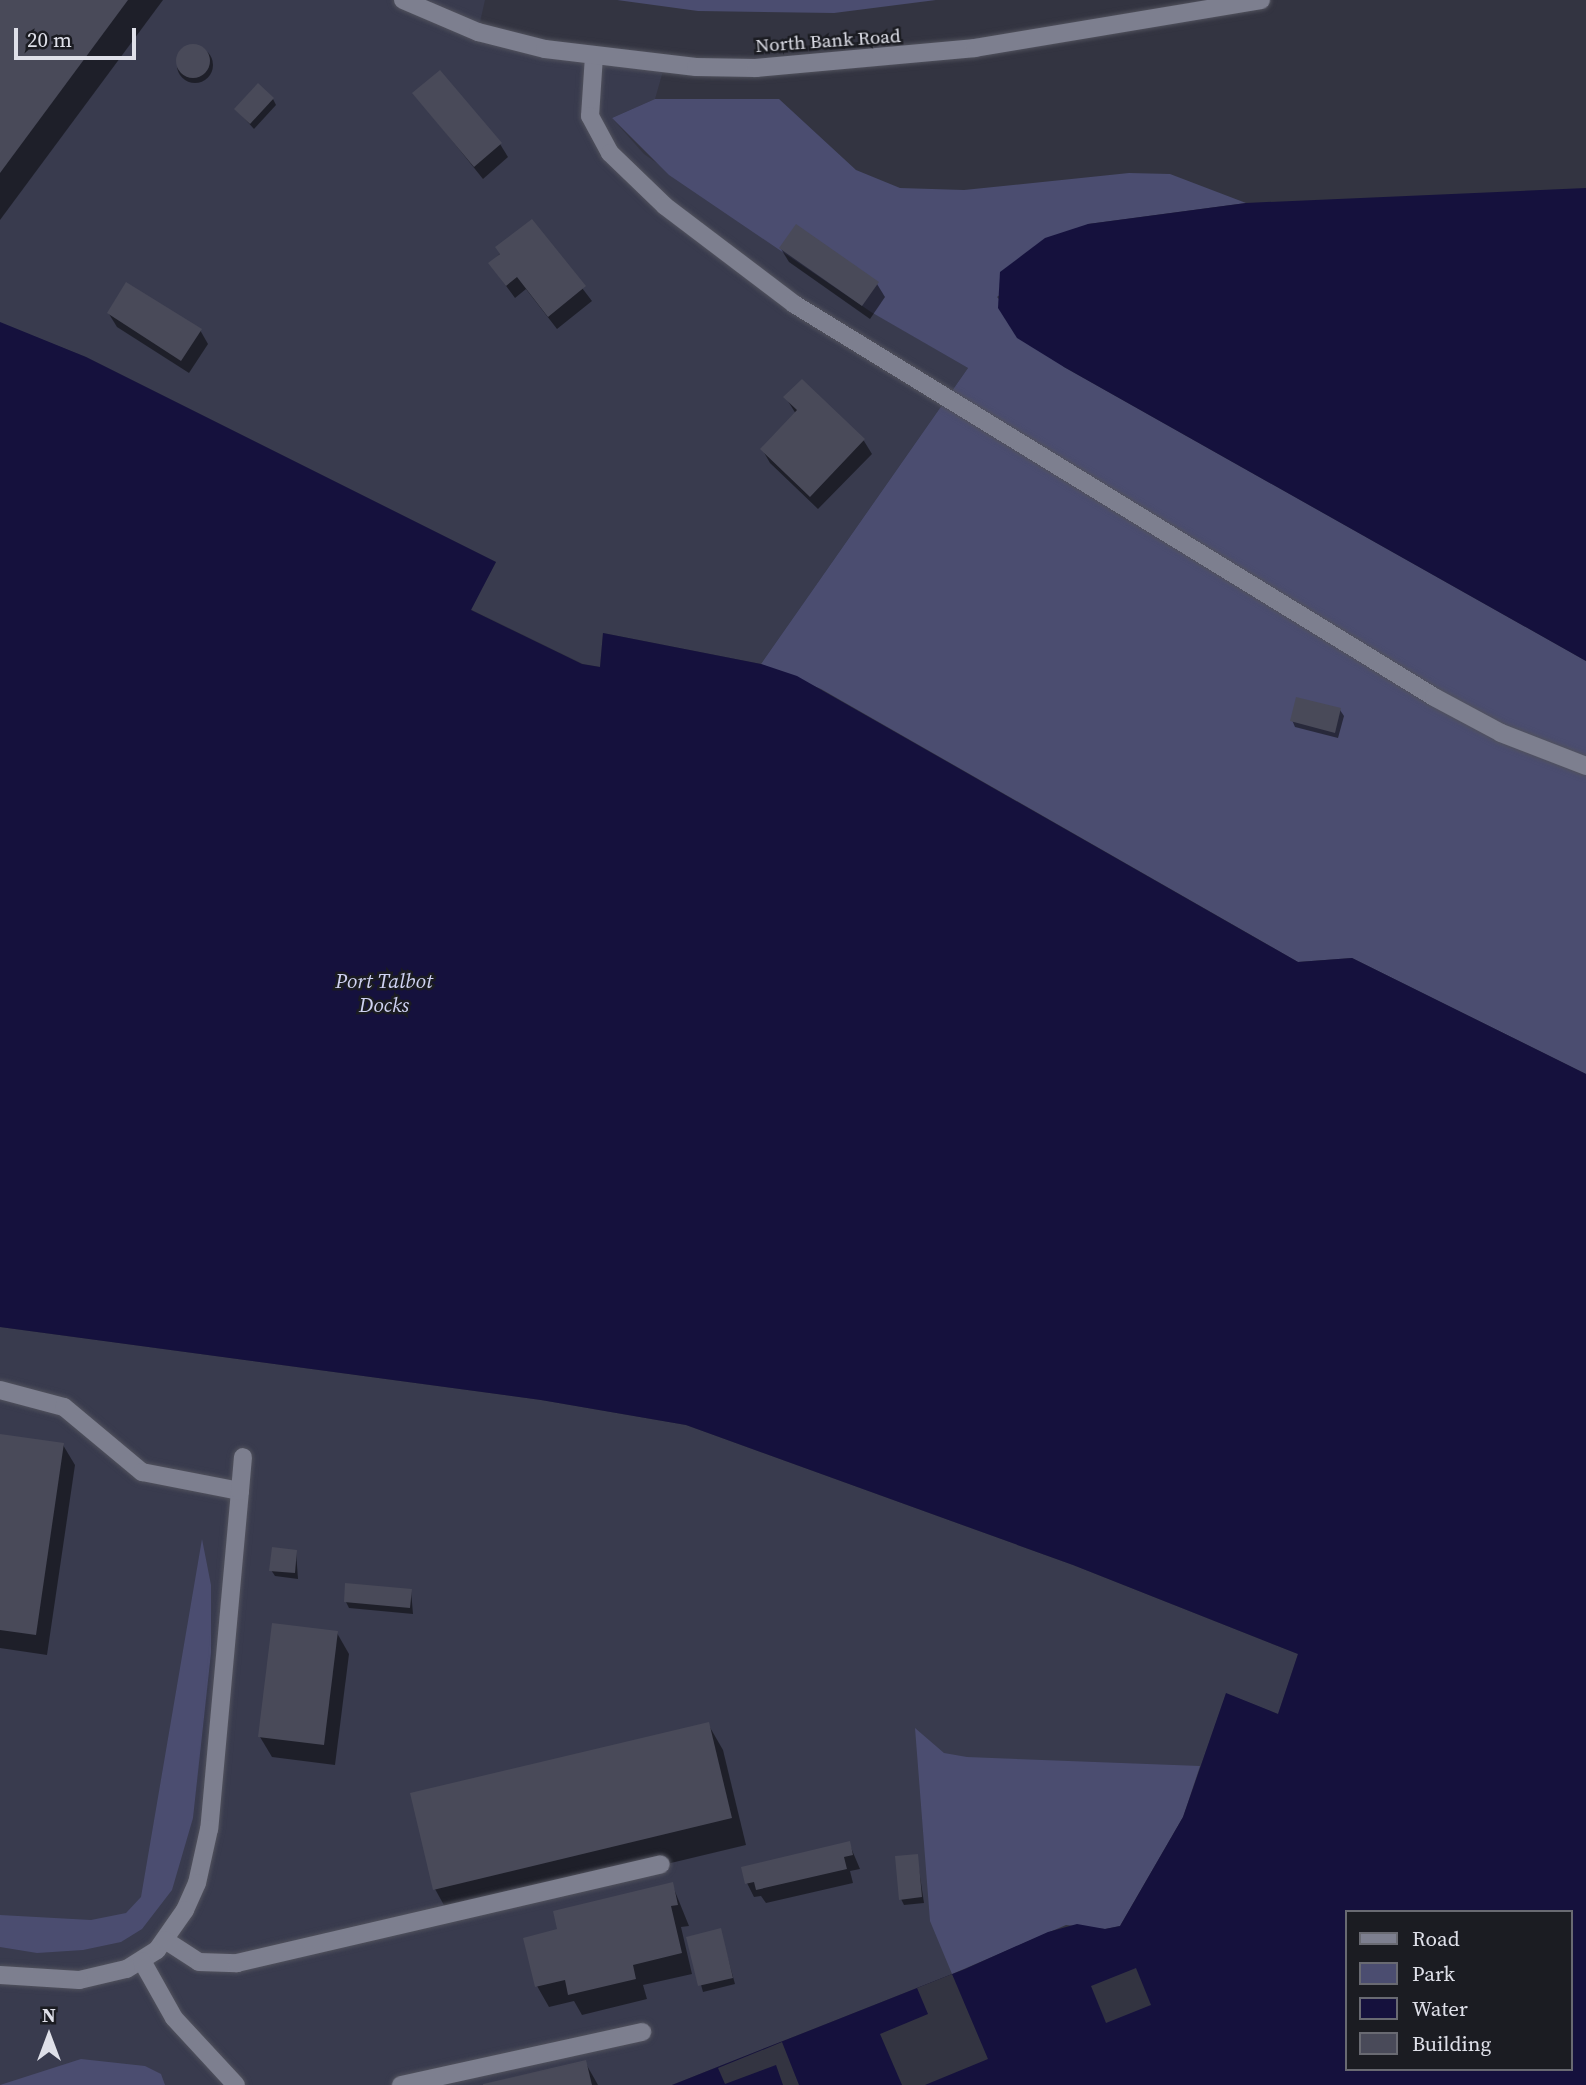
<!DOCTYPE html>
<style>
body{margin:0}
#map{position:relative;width:1586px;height:2085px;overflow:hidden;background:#333441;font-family:"Source Serif 4",serif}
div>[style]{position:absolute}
.built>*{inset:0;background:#393b4e}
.green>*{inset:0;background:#4b4d70}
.water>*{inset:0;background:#15113d}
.pier>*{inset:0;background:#333441}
.shadow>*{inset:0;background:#0007}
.round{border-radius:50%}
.building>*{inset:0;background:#494a59}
.roads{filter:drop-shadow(0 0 2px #51525d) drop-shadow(0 0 2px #51525d)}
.service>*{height:18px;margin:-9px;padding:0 9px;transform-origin:9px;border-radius:9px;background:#7d7f8f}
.minor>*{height:18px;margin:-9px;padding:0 9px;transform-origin:9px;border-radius:9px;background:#7d7f8f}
span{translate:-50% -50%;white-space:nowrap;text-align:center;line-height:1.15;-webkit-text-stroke:5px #1b1c22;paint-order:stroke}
.street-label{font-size:19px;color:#dfe0e9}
.water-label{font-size:21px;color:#cfd2f2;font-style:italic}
.legend{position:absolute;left:1345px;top:1910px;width:228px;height:161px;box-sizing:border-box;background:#1b1c22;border:2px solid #696a72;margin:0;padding:9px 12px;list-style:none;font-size:21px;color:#dfe0e9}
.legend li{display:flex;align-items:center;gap:14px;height:35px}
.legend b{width:35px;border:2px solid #696a72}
.north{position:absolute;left:14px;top:2001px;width:70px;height:70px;-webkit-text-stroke:5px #1b1c22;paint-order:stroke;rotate:0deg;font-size:19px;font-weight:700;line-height:28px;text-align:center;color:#dfe0e9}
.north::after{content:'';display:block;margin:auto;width:24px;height:32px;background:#dfe0e9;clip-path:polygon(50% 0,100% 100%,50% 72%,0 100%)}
.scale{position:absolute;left:14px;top:28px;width:122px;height:32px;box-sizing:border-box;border:4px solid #dfe0e9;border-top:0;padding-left:9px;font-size:21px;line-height:24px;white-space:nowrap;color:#dfe0e9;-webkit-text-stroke:5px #1b1c22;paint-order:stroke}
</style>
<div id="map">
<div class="built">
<div style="clip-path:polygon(0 0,485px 0,478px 31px,665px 64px,655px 99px,612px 118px,644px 154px,862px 306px,968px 368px,761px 664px,603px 633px,600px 667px,583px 664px,470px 609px,496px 562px,86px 357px,0 323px)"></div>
<div style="clip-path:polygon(0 1327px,541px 1400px,686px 1425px,1073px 1565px,1298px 1654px,1278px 1714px,1226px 1694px,1183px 1817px,1048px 1932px,965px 1969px,672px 2085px,0 2085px)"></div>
</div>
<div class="green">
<div style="clip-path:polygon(617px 0,936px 0,834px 13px,698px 11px)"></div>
<div style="clip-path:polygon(655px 99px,779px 99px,856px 170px,900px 188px,964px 190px,1129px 173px,1170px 174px,1246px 203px,1088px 224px,997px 297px,1064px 367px,1586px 661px,1586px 1074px,1352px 958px,1298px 962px,821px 689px,761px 664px,968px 368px,871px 312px,669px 175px,612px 118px)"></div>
<div style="clip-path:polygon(202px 1539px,211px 1585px,211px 1653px,193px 1818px,172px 1890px,142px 1929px,121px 1942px,83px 1950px,37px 1953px,0 1947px,0 1915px,91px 1920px,126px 1913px,141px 1897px)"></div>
<div style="clip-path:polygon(915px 1728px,944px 1753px,967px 1757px,1200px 1766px,1183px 1817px,1120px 1926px,1105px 1929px,1066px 1925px,952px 1974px,930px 1921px)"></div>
<div style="clip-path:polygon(81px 2059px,145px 2066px,161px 2074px,165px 2085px,0 2085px)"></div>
</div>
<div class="water">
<div style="clip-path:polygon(1586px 188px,1586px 661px,1064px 367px,1017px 338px,998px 308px,1000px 272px,1045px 238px,1088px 224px,1246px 203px)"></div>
<div style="clip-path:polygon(evenodd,0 322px,86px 357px,496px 562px,471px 610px,582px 664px,600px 667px,603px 633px,761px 664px,797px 676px,1298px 962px,1352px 958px,1586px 1074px,1586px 2085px,672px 2085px,965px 1969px,1048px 1932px,1077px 1924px,1105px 1929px,1120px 1926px,1183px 1817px,1226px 1693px,1278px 1714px,1298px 1654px,1073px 1565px,686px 1425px,541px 1400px,0 1327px,0 322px,1346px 1912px,1570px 1912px,1570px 2069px,1346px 2069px,1346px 1912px)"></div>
</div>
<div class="pier">
<div style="clip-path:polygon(1136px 1968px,1151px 2005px,1106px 2023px,1091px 1986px)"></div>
<div style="clip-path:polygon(952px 1974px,988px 2059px,925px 2085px,902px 2085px,880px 2034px,928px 2014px,917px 1988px)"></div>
<div style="clip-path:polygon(782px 2042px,799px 2085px,783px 2085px,776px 2065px,725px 2084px,718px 2068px)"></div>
</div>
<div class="shadow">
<div style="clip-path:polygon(0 0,163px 0,0 220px)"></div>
<div class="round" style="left:177px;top:47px;width:36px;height:36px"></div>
<div style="clip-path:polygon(414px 93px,500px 144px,508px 157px,483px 179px)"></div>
<div style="clip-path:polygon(273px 99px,276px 105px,254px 129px,236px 109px)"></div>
<div style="clip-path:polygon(531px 221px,592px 301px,557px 329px,526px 289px,515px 298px,490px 264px)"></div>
<div style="clip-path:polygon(781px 249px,877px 284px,885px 297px,870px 319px,789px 262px)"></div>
<div style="clip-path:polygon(109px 314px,200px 330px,208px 344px,189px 373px,117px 327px)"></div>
<div style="clip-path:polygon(802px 381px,864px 441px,872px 454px,818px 509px,770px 463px,762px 449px,796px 414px,786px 398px)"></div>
<div style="clip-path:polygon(1340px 710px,1344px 716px,1338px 738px,1295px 727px,1292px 720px)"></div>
<div style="clip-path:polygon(0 1436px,63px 1445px,75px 1465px,47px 1655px,0 1648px)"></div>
<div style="clip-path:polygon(296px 1551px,298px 1579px,275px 1576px,271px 1570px)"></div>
<div style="clip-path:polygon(411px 1590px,413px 1614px,349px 1608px,346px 1602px)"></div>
<div style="clip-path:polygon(337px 1633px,349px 1654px,335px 1765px,272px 1757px,260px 1737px)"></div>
<div style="clip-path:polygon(708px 1724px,723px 1750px,746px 1845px,450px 1916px,435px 1889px)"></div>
<div style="clip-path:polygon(849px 1843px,860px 1869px,850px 1871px,853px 1883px,766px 1903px,761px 1896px,754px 1897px,747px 1883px)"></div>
<div style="clip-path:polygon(917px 1856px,924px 1903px,904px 1905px,901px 1899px)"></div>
<div style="clip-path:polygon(672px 1884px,689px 1926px,681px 1927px,692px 1974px,643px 1985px,647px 1999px,582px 2015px,574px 2001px,549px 2007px,537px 1986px,559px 1931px)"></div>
<div style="clip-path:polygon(720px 1930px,735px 1984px,703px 1992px,688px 1938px)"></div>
<div style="clip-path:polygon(585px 2062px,598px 2085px,486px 2085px)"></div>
</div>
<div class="building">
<div style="clip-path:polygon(0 0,128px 0,0 173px)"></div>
<div class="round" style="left:176px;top:44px;width:34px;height:34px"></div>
<div style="clip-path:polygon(440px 70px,502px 143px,474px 167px,412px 93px)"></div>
<div style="clip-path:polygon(258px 83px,274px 98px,250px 124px,234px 109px)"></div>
<div style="clip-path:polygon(532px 219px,586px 286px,548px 317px,517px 277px,506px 286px,488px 263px,500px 254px,495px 247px)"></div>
<div style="clip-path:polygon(796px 224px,879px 282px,862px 306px,779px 248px)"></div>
<div style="clip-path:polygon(126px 282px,202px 329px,181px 361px,107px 313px)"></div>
<div style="clip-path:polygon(802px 379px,865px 439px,810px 497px,760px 449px,797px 410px,783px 397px)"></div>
<div style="clip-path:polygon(1296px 697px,1341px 708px,1335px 733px,1290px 721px)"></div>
<div style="clip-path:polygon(0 1434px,64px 1443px,36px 1635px,0 1630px)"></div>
<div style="clip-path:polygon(272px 1547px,297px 1550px,295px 1573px,269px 1571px)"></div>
<div style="clip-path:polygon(345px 1583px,412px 1589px,410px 1608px,344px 1602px)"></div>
<div style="clip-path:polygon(272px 1623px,338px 1631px,324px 1745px,258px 1737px)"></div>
<div style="clip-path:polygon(709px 1722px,732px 1818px,433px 1890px,410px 1793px)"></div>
<div style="clip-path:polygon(850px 1841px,853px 1855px,844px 1857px,847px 1869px,756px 1890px,754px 1882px,745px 1884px,741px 1867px)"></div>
<div style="clip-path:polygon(918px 1854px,922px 1897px,899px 1900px,895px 1856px)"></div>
<div style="clip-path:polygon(673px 1882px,678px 1905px,671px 1906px,682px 1953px,633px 1965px,636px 1979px,568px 1995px,565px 1980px,535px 1987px,523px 1938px,557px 1929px,553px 1911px)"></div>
<div style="clip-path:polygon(721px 1928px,733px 1978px,698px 1986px,686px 1937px)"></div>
<div style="clip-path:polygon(586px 2060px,592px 2085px,483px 2085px,483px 2084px)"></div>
</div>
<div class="roads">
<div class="service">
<div style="left:594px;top:56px;width:60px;rotate:93.8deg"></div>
<div style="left:590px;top:116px;width:42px;rotate:61.6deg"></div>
<div style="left:610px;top:153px;width:76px;rotate:43.9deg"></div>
<div style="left:665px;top:206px;width:162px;rotate:37.2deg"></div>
<div style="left:794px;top:304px;width:751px;rotate:31.55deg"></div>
<div style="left:1434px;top:697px;width:76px;rotate:28.2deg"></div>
<div style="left:1501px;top:733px;width:91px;rotate:21.2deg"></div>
<div style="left:0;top:1390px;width:66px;rotate:14.9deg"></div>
<div style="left:64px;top:1407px;width:102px;rotate:39.8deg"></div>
<div style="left:142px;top:1472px;width:100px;rotate:11deg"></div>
<div style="left:240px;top:1491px;width:339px;rotate:95.2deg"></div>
<div style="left:209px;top:1829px;width:55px;rotate:102.5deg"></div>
<div style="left:197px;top:1883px;width:30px;rotate:114deg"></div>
<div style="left:185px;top:1910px;width:49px;rotate:125deg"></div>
<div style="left:157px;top:1950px;width:36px;rotate:148deg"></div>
<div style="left:126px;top:1969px;width:48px;rotate:166.8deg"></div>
<div style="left:79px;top:1980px;width:79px;rotate:-176.4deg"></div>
<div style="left:240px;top:1491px;width:34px;rotate:-85deg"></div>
<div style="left:165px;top:1940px;width:40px;rotate:32.9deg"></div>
<div style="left:199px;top:1962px;width:38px;rotate:2deg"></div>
<div style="left:237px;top:1963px;width:435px;rotate:-13.1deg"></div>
<div style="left:142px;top:1961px;width:65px;rotate:60.7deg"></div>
<div style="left:174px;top:2018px;width:91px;rotate:47.2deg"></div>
<div style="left:401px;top:2085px;width:247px;rotate:-12.4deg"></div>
</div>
<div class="minor">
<div style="left:403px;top:0;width:82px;rotate:23.1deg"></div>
<div style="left:478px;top:32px;width:69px;rotate:14.2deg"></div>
<div style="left:545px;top:49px;width:152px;rotate:6.8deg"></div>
<div style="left:696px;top:67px;width:60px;rotate:1deg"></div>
<div style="left:756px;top:68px;width:220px;rotate:-5.2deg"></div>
<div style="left:975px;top:48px;width:290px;rotate:-9.5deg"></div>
</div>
</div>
<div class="street-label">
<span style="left:828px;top:41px;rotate:-4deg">North Bank Road</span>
</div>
<div class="water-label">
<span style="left:384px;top:993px">Port Talbot<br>Docks</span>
</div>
<ul class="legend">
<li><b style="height:9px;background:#7d7f8f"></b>Road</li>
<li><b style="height:19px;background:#4b4d70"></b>Park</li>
<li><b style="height:19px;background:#15113d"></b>Water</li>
<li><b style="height:19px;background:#494a59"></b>Building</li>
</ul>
<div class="north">N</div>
<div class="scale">20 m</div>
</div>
